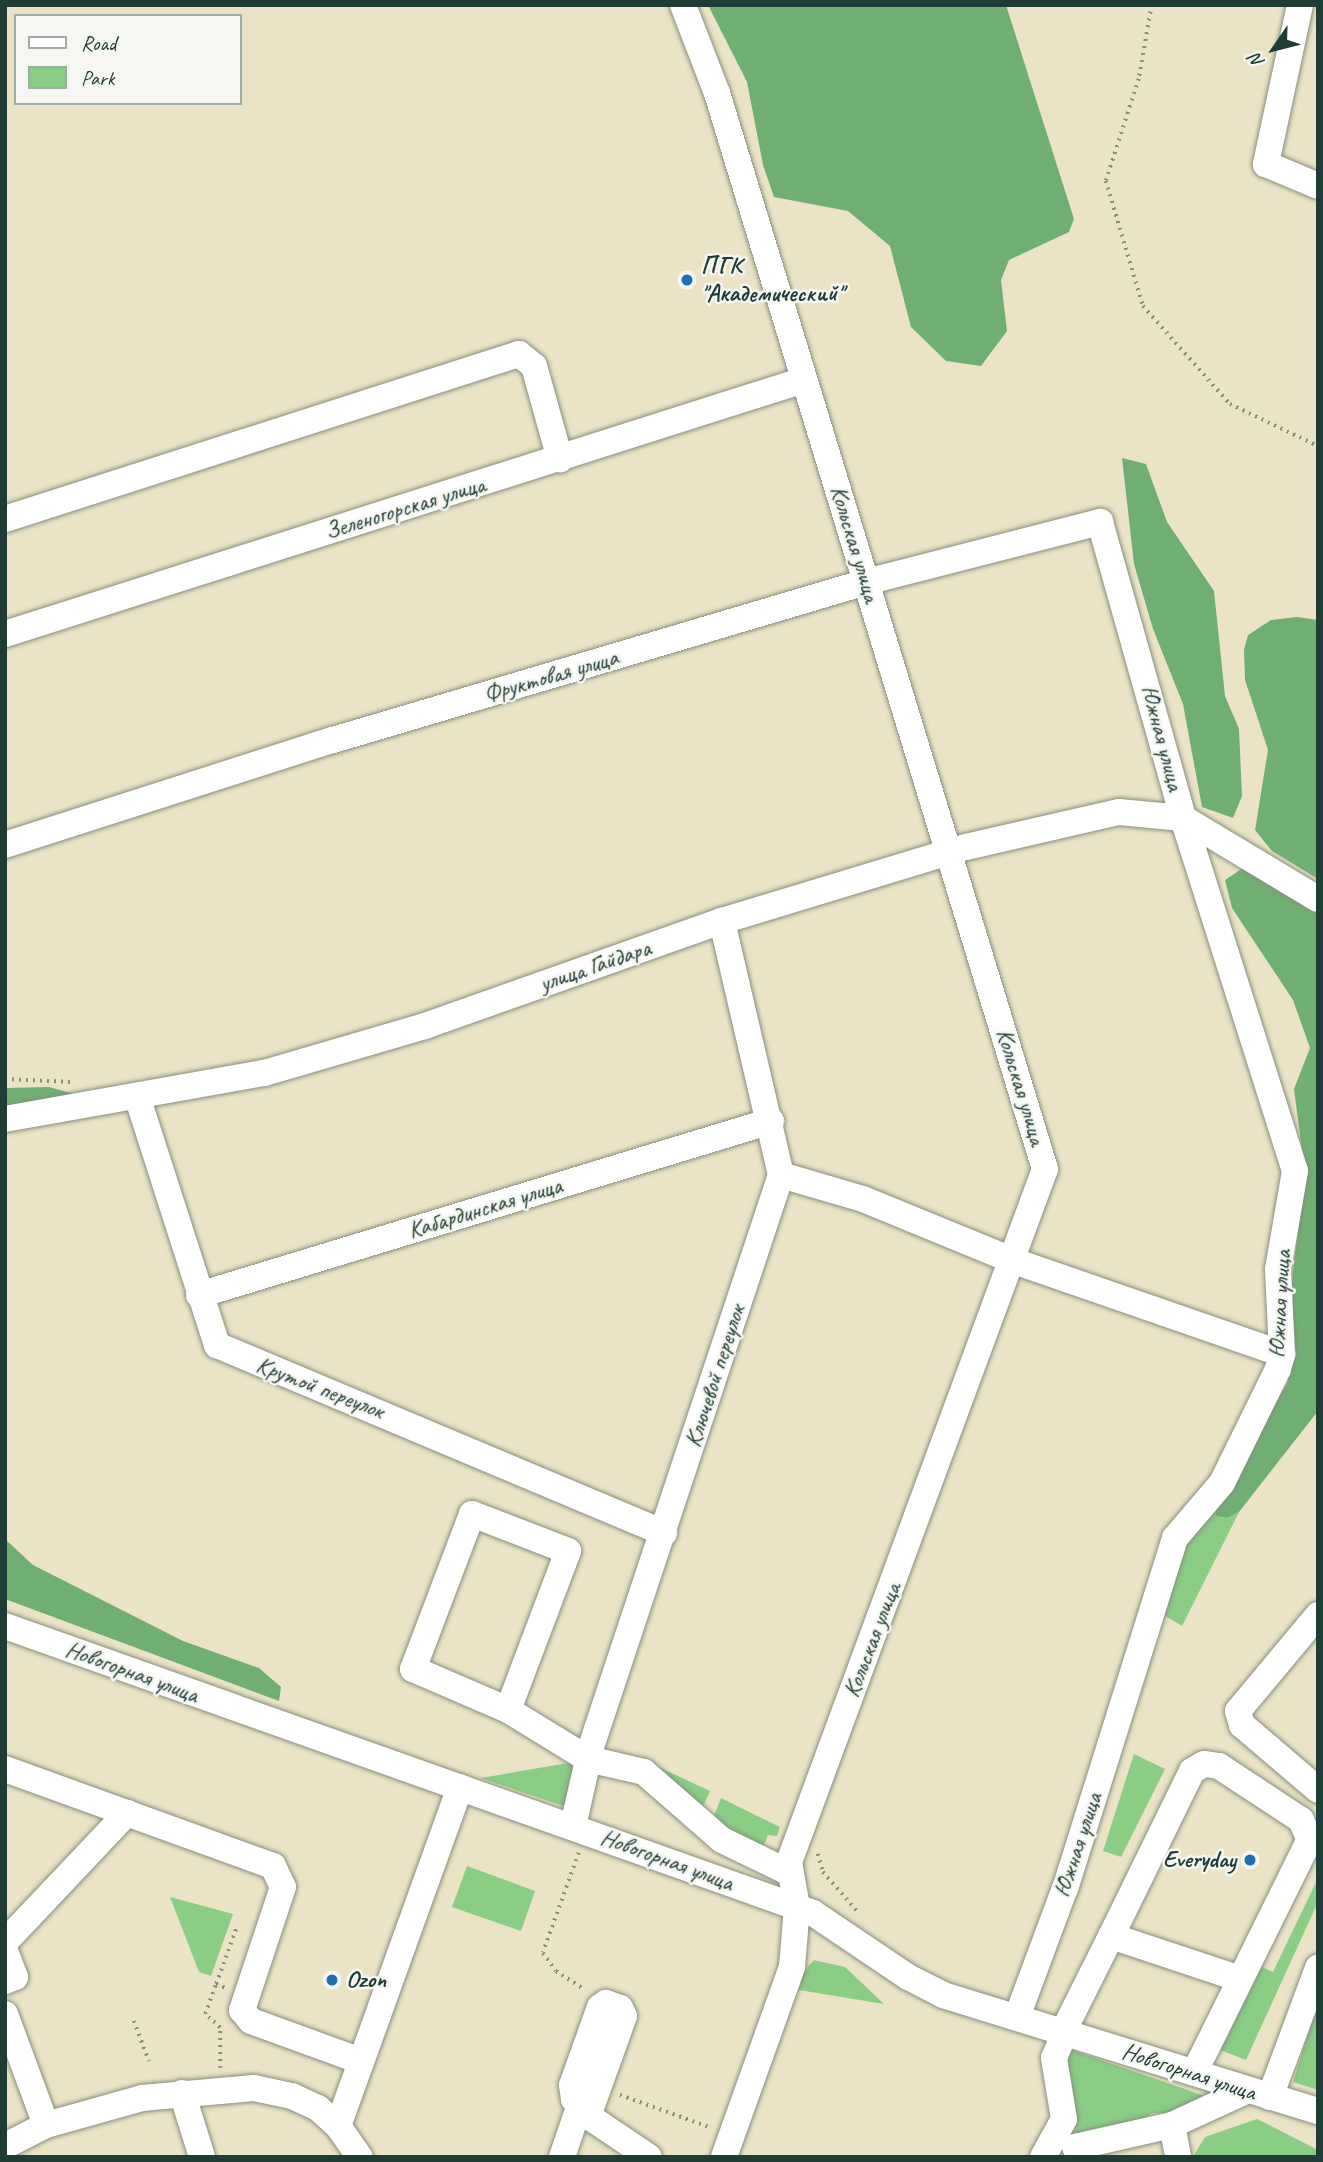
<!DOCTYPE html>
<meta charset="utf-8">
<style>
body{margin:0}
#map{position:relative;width:1323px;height:2162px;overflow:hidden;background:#ebe3c6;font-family:Caveat,sans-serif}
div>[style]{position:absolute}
.green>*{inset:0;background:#8acd85}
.forest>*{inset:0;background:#6fb072}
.path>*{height:3.5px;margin-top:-1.75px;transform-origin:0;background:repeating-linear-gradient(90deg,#85907d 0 2px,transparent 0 7px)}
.roads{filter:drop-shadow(0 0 2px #85907d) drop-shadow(0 0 2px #85907d)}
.minor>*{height:26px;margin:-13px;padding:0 13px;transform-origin:13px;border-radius:13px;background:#fff}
.dots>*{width:19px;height:19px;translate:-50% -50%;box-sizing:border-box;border:4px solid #f6f6f2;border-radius:50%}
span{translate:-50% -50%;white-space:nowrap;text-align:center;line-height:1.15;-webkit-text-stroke:5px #f6f6f2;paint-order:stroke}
.poi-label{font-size:24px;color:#1f3d34;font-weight:700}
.left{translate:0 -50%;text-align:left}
.right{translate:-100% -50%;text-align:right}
.street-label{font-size:24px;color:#1f3d34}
.frame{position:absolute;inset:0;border:7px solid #1f3d34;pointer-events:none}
.legend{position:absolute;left:14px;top:14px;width:228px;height:91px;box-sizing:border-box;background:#f6f6f2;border:2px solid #a0aca6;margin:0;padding:9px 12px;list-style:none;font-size:21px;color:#1f3d34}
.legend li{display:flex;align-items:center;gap:14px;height:35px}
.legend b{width:35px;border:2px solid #a0aca6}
.north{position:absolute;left:1239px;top:14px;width:70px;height:70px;-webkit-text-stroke:5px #f6f6f2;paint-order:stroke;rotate:235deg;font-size:19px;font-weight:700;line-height:28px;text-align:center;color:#1f3d34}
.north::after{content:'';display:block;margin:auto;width:24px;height:32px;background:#1f3d34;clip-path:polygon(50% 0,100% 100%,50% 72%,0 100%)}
</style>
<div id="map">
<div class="green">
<div style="clip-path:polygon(1215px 1507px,1216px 1516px,1227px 1518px,1239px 1512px,1182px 1626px,1159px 1612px,1178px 1552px)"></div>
<div style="clip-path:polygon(1134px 1754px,1165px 1769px,1121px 1857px,1103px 1851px)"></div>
<div style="clip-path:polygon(648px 1762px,710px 1791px,698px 1818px)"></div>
<div style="clip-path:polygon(568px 1763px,580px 1767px,566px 1807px,481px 1778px)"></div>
<div style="clip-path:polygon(721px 1798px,780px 1827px,777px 1836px,768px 1835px,761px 1852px,711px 1824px)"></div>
<div style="clip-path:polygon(467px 1866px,535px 1891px,521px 1931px,452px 1907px)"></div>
<div style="clip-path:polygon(1318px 1878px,1318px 1902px,1246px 2060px,1220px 2050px,1260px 1966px,1273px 1972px)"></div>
<div style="clip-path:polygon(170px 1897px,233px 1914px,211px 1976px,199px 1972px)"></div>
<div style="clip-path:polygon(814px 1960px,845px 1967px,884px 2004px,799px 1990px,803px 1972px)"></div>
<div style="clip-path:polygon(1318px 2003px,1318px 2090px,1293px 2082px)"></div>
<div style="clip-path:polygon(1066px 2048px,1208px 2097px,1176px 2113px,1153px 2113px,1127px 2128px,1076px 2134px,1064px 2066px)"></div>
<div style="clip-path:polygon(1257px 2119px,1318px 2150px,1318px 2157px,1193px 2157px,1205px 2137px)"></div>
</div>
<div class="forest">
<div style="clip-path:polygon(708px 5px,1006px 5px,1074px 219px,1069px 232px,1009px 260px,1001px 280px,1007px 331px,981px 366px,946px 361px,911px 327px,890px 246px,848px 211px,774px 197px,763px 165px,747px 82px)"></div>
<div style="clip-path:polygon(1122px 458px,1146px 464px,1167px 522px,1214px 591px,1225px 696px,1239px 729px,1242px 796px,1233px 818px,1202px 807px,1183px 704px,1153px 629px,1134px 564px)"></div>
<div style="clip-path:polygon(1297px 617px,1318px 620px,1318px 879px,1272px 851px,1255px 830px,1268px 750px,1245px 680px,1244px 650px,1248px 635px,1271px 620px)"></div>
<div style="clip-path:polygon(1246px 866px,1318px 910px,1318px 1411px,1239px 1512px,1227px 1518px,1216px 1516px,1215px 1507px,1288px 1382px,1291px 1290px,1305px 1173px,1294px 1089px,1310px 1048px,1293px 1000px,1232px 908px,1225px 880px)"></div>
<div style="clip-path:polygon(49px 1087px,81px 1096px,5px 1110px,5px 1088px)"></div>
<div style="clip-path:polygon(5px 1539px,33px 1565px,183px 1641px,259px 1668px,281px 1687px,279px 1701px,5px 1599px)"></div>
</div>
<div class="path">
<div style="left:1152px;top:5px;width:75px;rotate:100deg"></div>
<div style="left:1139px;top:79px;width:107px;rotate:107.9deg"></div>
<div style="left:1106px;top:181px;width:130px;rotate:73.5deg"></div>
<div style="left:1143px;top:306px;width:131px;rotate:48.4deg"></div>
<div style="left:1230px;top:404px;width:98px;rotate:25.5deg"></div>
<div style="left:5px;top:1079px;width:68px;rotate:2.5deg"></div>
<div style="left:579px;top:1853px;width:106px;rotate:109.8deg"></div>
<div style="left:543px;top:1953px;width:22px;rotate:54deg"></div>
<div style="left:556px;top:1971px;width:35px;rotate:33deg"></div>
<div style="left:818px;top:1854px;width:19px;rotate:74deg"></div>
<div style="left:823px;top:1872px;width:55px;rotate:48.7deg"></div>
<div style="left:216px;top:1984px;width:62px;rotate:-70.1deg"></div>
<div style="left:134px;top:2021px;width:43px;rotate:69.4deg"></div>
<div style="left:220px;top:2068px;width:40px;rotate:-90deg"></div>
<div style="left:220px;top:2028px;width:21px;rotate:-137deg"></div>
<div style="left:205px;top:2014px;width:32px;rotate:-70deg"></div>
<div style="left:216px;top:1984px;width:11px;rotate:22deg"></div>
<div style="left:620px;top:2095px;width:95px;rotate:19.8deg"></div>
</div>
<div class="roads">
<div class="minor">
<div style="left:683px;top:5px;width:94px;rotate:68.9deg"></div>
<div style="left:717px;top:93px;width:1125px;rotate:73.05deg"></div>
<div style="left:1045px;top:1169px;width:739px;rotate:110.27deg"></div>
<div style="left:789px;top:1862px;width:46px;rotate:79.9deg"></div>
<div style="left:797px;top:1907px;width:60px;rotate:94.8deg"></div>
<div style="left:792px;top:1967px;width:202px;rotate:109.7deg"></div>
<div style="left:1300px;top:5px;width:163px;rotate:102.1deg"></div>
<div style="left:1266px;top:164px;width:56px;rotate:22.9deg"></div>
<div style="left:5px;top:519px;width:540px;rotate:-17.8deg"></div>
<div style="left:519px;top:354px;width:19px;rotate:39deg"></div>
<div style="left:534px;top:366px;width:97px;rotate:74.4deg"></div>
<div style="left:5px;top:634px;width:838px;rotate:-17.64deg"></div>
<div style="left:5px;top:845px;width:344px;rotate:-17.8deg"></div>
<div style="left:333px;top:740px;width:556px;rotate:-16.51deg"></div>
<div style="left:866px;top:582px;width:242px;rotate:-14.4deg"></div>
<div style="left:1100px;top:522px;width:307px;rotate:74.3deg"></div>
<div style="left:1183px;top:818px;width:370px;rotate:72.4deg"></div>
<div style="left:1295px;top:1171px;width:99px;rotate:99.8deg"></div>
<div style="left:1278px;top:1269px;width:85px;rotate:87.3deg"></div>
<div style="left:1282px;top:1354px;width:16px;rotate:105deg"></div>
<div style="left:1278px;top:1369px;width:127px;rotate:116.2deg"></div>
<div style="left:1222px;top:1483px;width:72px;rotate:130.5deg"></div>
<div style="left:1175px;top:1538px;width:367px;rotate:107.4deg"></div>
<div style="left:1065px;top:1888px;width:138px;rotate:110.4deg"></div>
<div style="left:137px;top:1096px;width:262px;rotate:72.2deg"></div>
<div style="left:217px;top:1345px;width:485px;rotate:22.8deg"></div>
<div style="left:5px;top:1119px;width:263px;rotate:-10.1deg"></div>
<div style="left:264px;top:1073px;width:168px;rotate:-16.3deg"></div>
<div style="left:425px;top:1026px;width:315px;rotate:-19.5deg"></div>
<div style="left:722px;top:921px;width:255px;rotate:-16.9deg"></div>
<div style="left:966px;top:847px;width:157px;rotate:-12.9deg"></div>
<div style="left:1119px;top:812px;width:64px;rotate:5.4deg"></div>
<div style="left:1183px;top:818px;width:157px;rotate:31deg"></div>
<div style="left:781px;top:1175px;width:85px;rotate:16.3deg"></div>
<div style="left:863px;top:1199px;width:163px;rotate:22.3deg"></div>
<div style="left:1014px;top:1261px;width:284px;rotate:19.1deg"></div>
<div style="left:199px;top:1295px;width:598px;rotate:-16.92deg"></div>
<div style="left:1318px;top:1615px;width:125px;rotate:129.8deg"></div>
<div style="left:1238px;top:1711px;width:15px;rotate:74deg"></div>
<div style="left:1242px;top:1725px;width:100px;rotate:40.5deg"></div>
<div style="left:5px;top:1626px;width:857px;rotate:19.55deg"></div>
<div style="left:813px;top:1913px;width:115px;rotate:34deg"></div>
<div style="left:908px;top:1977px;width:39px;rotate:27deg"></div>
<div style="left:943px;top:1995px;width:393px;rotate:17.2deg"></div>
<div style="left:508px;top:1710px;width:170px;rotate:-69.3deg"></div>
<div style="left:568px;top:1551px;width:103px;rotate:-158.9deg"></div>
<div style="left:472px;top:1514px;width:166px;rotate:110.8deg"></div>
<div style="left:413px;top:1669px;width:103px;rotate:23.3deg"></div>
<div style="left:508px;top:1710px;width:94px;rotate:31.5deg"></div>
<div style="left:588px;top:1759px;width:57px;rotate:13.1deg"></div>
<div style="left:644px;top:1772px;width:103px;rotate:41.1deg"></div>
<div style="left:722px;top:1840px;width:73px;rotate:25.9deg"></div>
<div style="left:5px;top:1769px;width:285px;rotate:19.9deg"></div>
<div style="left:273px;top:1866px;width:23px;rotate:65deg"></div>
<div style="left:283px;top:1887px;width:130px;rotate:108.4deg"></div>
<div style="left:242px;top:2010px;width:14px;rotate:51deg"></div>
<div style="left:251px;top:2021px;width:117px;rotate:20deg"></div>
<div style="left:573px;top:1826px;width:81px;rotate:-77.2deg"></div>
<div style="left:591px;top:1747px;width:603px;rotate:-71.63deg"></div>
<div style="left:781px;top:1175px;width:261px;rotate:-103.1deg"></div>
<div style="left:5px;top:1942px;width:178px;rotate:-46.6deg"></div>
<div style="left:5px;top:1951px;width:28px;rotate:69deg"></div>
<div style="left:15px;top:1977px;width:11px;rotate:158deg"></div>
<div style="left:5px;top:2014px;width:118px;rotate:69.7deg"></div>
<div style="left:46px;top:2125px;width:100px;rotate:-15.7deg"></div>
<div style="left:142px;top:2098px;width:112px;rotate:-5.1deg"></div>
<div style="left:254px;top:2088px;width:39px;rotate:12deg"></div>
<div style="left:292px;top:2096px;width:29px;rotate:25deg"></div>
<div style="left:318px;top:2108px;width:27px;rotate:42deg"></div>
<div style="left:338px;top:2126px;width:38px;rotate:55deg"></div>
<div style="left:1063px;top:2032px;width:107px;rotate:-63.4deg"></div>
<div style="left:1194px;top:2073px;width:49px;rotate:-63.4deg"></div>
<div style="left:1216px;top:2029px;width:205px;rotate:-63.7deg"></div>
<div style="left:1307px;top:1845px;width:7px;rotate:-74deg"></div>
<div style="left:1309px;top:1838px;width:20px;rotate:-114deg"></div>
<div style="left:1301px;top:1820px;width:98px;rotate:-146.6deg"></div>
<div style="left:1219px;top:1766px;width:15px;rotate:-172deg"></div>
<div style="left:1204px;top:1764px;width:14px;rotate:150deg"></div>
<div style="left:1192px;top:1771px;width:184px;rotate:116.1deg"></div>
<div style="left:1111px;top:1936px;width:136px;rotate:18.4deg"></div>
<div style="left:182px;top:2093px;width:67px;rotate:72.6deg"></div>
<div style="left:1270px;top:2097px;width:138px;rotate:-69.6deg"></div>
<div style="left:588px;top:2116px;width:106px;rotate:-70.2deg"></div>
<div style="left:624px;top:2016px;width:9px;rotate:-117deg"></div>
<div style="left:620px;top:2008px;width:15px;rotate:-160deg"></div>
<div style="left:606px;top:2003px;width:7px;rotate:146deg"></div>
<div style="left:600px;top:2007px;width:83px;rotate:109.7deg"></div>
<div style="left:572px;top:2085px;width:14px;rotate:82deg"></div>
<div style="left:574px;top:2099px;width:22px;rotate:51deg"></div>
<div style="left:588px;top:2116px;width:73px;rotate:33.9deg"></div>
<div style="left:1172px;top:2125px;width:33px;rotate:79deg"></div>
<div style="left:338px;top:2126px;width:360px;rotate:-70.2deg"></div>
<div style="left:5px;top:2146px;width:46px;rotate:-27.1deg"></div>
<div style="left:1075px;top:2147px;width:99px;rotate:-12.8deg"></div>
<div style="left:1172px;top:2125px;width:84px;rotate:-24.7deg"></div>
<div style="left:562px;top:2157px;width:53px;rotate:-71.2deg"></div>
<div style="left:1043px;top:2157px;width:43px;rotate:-61.1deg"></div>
<div style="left:1064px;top:2119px;width:62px;rotate:-99.3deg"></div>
<div style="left:1054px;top:2058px;width:28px;rotate:-67deg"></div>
</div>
</div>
<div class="dots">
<div style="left:687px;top:280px;background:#1f6fb2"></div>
<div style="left:1250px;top:1860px;background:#1f6fb2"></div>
<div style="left:332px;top:1980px;background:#1f6fb2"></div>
</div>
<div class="poi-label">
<span class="left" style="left:701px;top:280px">ПГК<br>"Академический"</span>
<span class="right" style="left:1236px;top:1860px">Everyday</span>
<span class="left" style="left:346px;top:1980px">Ozon</span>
</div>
<div class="street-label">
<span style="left:405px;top:508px;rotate:-17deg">Зеленогорская улица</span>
<span style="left:855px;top:544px;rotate:73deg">Кольская улица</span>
<span style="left:551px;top:676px;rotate:-16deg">Фруктовая улица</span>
<span style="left:1162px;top:738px;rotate:75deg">Южная улица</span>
<span style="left:595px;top:966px;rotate:-19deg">улица Гайдара</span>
<span style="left:1021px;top:1087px;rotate:73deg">Кольская улица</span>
<span style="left:485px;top:1208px;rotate:-17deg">Кабардинская улица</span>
<span style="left:1280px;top:1304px;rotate:-87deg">Южная улица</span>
<span style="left:715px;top:1376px;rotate:-72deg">Ключевой переулок</span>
<span style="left:320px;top:1388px;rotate:21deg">Крутой переулок</span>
<span style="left:872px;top:1640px;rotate:-69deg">Кольская улица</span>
<span style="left:132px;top:1672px;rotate:20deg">Новогорная улица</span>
<span style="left:1078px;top:1845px;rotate:-72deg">Южная улица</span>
<span style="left:667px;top:1860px;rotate:20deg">Новогорная улица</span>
<span style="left:1189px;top:2072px;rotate:18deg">Новогорная улица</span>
</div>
<div class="frame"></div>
<ul class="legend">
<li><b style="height:9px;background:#fff"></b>Road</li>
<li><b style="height:19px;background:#8acd85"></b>Park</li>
</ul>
<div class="north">N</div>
</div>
